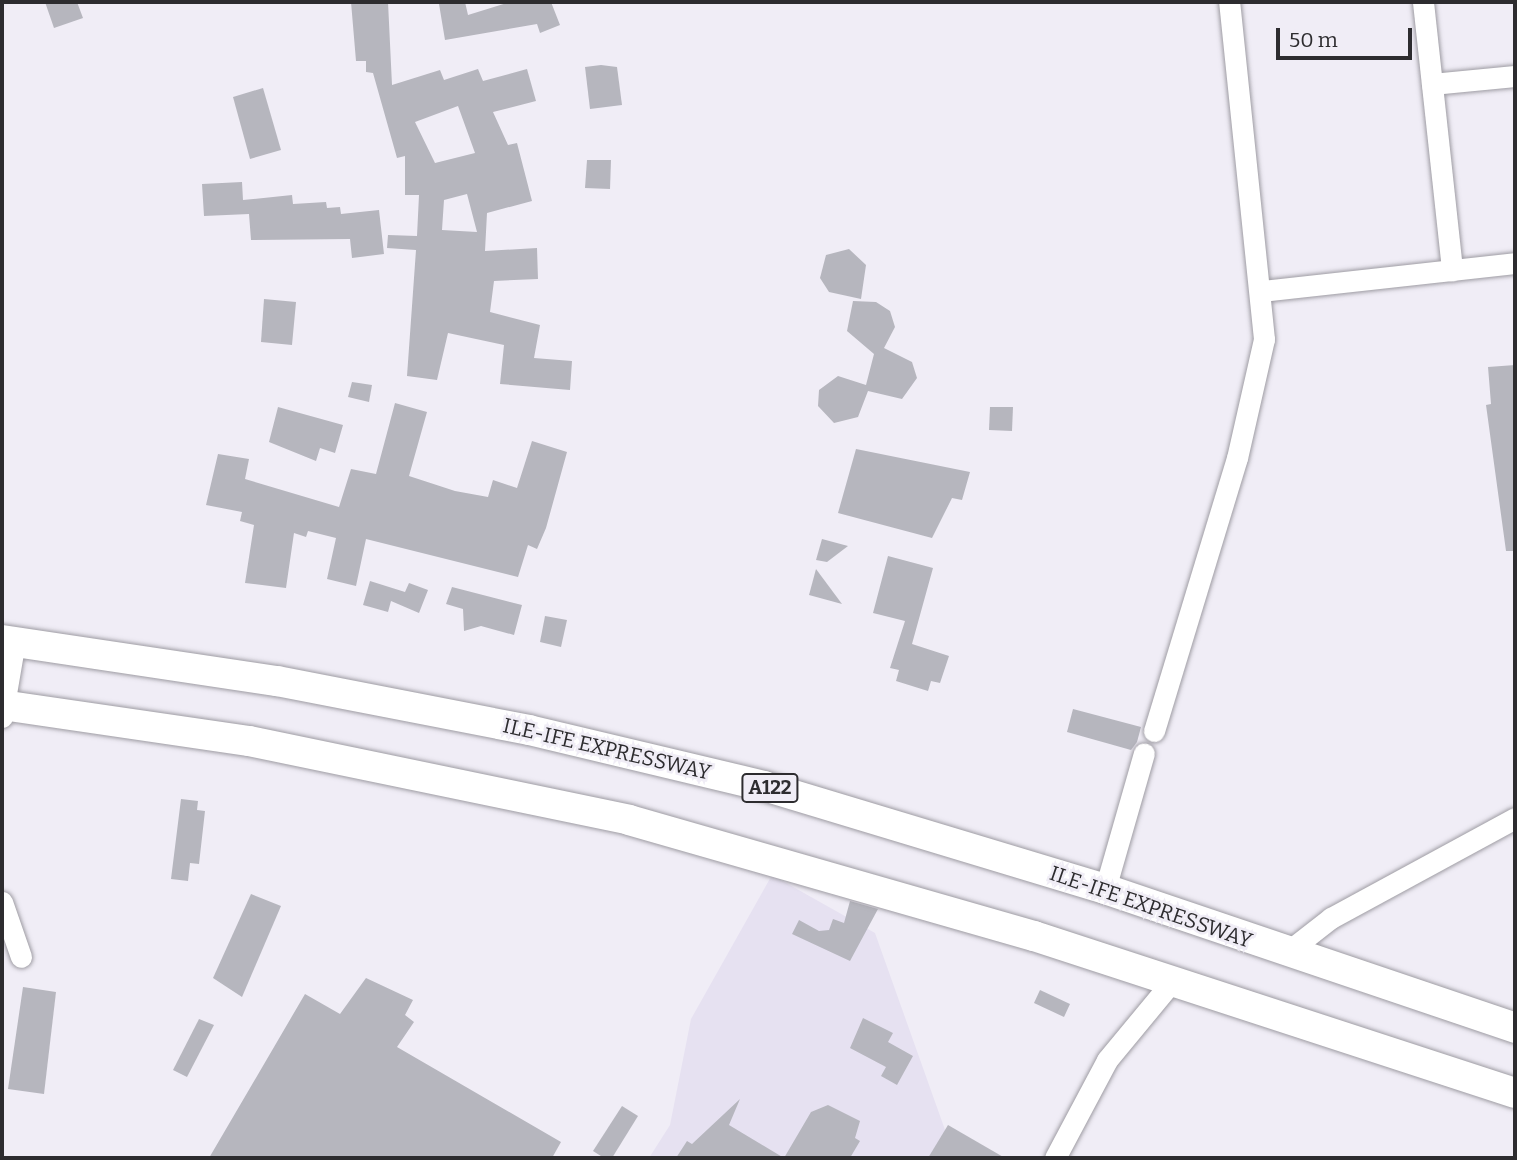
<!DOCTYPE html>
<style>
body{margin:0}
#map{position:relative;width:1517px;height:1160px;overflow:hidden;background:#f0edf6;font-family:Bitter,serif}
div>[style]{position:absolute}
.built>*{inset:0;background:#e6e1f1}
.building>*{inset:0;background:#b6b6be}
.roads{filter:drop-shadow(0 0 2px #9e9ca3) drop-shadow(0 0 2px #9e9ca3)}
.minor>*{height:21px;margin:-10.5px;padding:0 10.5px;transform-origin:10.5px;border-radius:10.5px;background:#fff}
.highway>*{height:30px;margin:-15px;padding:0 15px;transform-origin:15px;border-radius:15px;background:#fff}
span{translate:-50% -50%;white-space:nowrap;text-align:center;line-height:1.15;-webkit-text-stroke:5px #f0edf6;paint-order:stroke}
.shield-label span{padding:2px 5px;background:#f0edf6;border:2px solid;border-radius:5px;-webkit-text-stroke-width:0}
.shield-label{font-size:19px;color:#2d2c2f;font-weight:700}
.street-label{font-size:21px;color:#2d2c2f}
.frame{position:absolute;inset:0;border:4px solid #2d2c2f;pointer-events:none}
.scale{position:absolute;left:1276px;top:28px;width:136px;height:32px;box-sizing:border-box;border:4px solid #2d2c2f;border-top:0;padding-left:9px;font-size:21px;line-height:24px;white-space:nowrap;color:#2d2c2f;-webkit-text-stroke:5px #f0edf6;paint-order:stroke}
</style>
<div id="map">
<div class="built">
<div style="clip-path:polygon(772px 875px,875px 933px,955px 1158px,649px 1158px,670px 1125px,691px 1019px)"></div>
</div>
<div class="building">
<div style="clip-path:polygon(45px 2px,77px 2px,83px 18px,54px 28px)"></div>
<div style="clip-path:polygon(evenodd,351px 2px,388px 2px,392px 85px,440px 70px,444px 80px,478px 69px,483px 81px,527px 69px,536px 101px,493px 112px,508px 145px,517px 143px,532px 201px,487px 213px,485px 251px,537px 248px,538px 279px,494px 281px,490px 312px,540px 325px,534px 358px,572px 361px,570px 390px,500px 384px,504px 345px,448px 333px,437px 380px,407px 376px,416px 250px,387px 248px,388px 235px,417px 236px,419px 195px,405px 195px,405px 156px,397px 158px,373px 73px,366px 72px,366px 61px,356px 61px,351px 2px,458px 106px,475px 153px,435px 163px,415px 122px,458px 106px,351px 2px,467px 194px,477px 232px,442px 230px,444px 200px,467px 194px)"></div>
<div style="clip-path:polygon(451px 2px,465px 2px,468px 15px,510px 2px,551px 2px,560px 25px,540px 33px,537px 24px,445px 40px,439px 4px)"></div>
<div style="clip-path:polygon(601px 65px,617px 67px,622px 105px,590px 109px,585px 67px)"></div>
<div style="clip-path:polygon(263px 88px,281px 150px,250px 159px,233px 97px)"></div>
<div style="clip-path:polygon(587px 160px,611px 160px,610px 189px,585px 188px)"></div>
<div style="clip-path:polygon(242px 182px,243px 200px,292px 195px,293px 204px,326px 202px,327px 208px,340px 207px,341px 214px,379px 210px,384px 254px,352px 258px,350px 239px,251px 240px,249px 214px,204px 216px,202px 184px)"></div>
<div style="clip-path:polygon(849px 249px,866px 265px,861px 299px,829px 292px,820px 278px,826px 255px)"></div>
<div style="clip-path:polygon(264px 299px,296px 302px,292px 345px,261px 342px)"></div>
<div style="clip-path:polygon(853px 301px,876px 302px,890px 311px,895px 327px,884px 348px,912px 362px,917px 378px,902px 399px,868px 391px,858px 417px,834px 423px,818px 406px,819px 390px,838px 376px,866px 385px,874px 354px,847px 331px)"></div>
<div style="clip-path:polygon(1515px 365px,1515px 551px,1506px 551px,1486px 405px,1491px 404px,1488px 367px)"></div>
<div style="clip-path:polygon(352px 382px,372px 385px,369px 402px,348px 397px)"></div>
<div style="clip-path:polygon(395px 403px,427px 412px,409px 476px,455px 491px,488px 497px,493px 480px,517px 488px,532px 441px,567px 452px,546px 528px,537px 549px,528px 545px,518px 577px,366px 539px,356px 586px,327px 579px,336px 538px,308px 531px,306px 537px,294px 533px,286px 588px,245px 583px,254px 525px,240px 521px,242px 512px,206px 505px,218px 454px,249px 459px,245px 479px,339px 507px,351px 469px,376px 474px)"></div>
<div style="clip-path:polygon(278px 407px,343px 425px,335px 453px,320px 448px,316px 461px,269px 442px)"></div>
<div style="clip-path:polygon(990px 407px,1013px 407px,1012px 431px,989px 430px)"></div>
<div style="clip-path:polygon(856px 449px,970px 472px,962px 500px,952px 498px,932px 538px,838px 513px)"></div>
<div style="clip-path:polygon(822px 539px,848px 546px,827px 562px,816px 560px)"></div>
<div style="clip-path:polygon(888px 556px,933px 568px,912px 644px,949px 656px,940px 683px,931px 681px,928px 691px,896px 681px,899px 670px,890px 668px,905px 621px,873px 613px)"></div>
<div style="clip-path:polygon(816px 569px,842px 604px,809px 595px)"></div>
<div style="clip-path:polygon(370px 581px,405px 592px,409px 583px,428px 590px,419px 613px,391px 601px,388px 612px,363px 605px)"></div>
<div style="clip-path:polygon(452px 587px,522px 605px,514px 635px,481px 626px,464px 631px,463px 609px,446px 604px)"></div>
<div style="clip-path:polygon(545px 616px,567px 620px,561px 647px,540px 642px)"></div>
<div style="clip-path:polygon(1073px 709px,1141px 727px,1137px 742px,1131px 750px,1067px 732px)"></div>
<div style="clip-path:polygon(181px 799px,198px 801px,197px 810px,205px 811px,199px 864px,190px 863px,188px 881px,171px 879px)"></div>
<div style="clip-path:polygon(251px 894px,281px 906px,242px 997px,213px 978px)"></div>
<div style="clip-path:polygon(850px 901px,878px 909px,850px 961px,792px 934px,799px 920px,819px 931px,829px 930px,833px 919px,844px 923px)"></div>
<div style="clip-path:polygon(366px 978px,413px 1000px,405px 1015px,414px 1022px,397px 1047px,561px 1142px,552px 1158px,209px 1158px,305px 994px,340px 1014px)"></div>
<div style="clip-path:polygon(23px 987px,56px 992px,44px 1094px,8px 1089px)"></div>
<div style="clip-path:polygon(1040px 990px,1070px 1004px,1064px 1017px,1034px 1003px)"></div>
<div style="clip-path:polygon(863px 1018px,893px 1033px,888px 1042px,913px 1056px,897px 1085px,881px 1076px,886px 1067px,850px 1048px)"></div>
<div style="clip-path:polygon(199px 1019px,214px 1025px,187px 1077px,173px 1070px)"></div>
<div style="clip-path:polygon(740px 1099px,729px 1125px,784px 1158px,811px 1112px,828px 1105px,860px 1121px,855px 1138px,860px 1141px,850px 1158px,676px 1158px,687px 1141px,692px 1144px)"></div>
<div style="clip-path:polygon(622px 1106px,638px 1116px,612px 1158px,604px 1158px,593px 1151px)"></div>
<div style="clip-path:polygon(948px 1125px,1005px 1158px,928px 1158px)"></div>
</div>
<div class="roads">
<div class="minor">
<div style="left:1423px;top:2px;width:270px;rotate:83.8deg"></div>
<div style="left:1432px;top:84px;width:83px;rotate:-5.5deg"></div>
<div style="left:1262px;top:291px;width:255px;rotate:-6.3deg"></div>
<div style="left:2px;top:717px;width:77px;rotate:-80.3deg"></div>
<div style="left:1154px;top:731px;width:285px;rotate:-73.1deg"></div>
<div style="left:1237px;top:458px;width:122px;rotate:-77.2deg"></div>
<div style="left:1264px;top:339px;width:339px;rotate:-95.9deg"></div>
<div style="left:1105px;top:889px;width:141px;rotate:-74deg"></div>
<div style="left:2px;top:902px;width:58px;rotate:70.9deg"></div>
<div style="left:1286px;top:953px;width:57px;rotate:-37.9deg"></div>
<div style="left:1331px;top:918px;width:209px;rotate:-28.5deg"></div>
<div style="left:1055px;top:1158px;width:111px;rotate:-62deg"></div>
<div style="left:1107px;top:1060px;width:105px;rotate:-50.4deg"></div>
</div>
<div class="highway">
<div style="left:2px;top:640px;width:278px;rotate:8.5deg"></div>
<div style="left:277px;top:681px;width:257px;rotate:11deg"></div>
<div style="left:529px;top:730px;width:242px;rotate:13.4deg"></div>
<div style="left:764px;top:786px;width:356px;rotate:16.8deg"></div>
<div style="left:1105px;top:889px;width:433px;rotate:18.7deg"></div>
<div style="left:2px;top:705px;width:250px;rotate:8.3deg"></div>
<div style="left:249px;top:741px;width:388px;rotate:11.7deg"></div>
<div style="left:629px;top:820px;width:421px;rotate:16deg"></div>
<div style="left:1034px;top:936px;width:506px;rotate:18.08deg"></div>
</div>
</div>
<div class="shield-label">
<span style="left:770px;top:788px">A122</span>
</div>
<div class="street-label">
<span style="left:607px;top:749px;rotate:13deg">ILE-IFE EXPRESSWAY</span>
<span style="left:1151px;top:907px;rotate:19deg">ILE-IFE EXPRESSWAY</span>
</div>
<div class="frame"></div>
<div class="scale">50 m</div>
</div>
